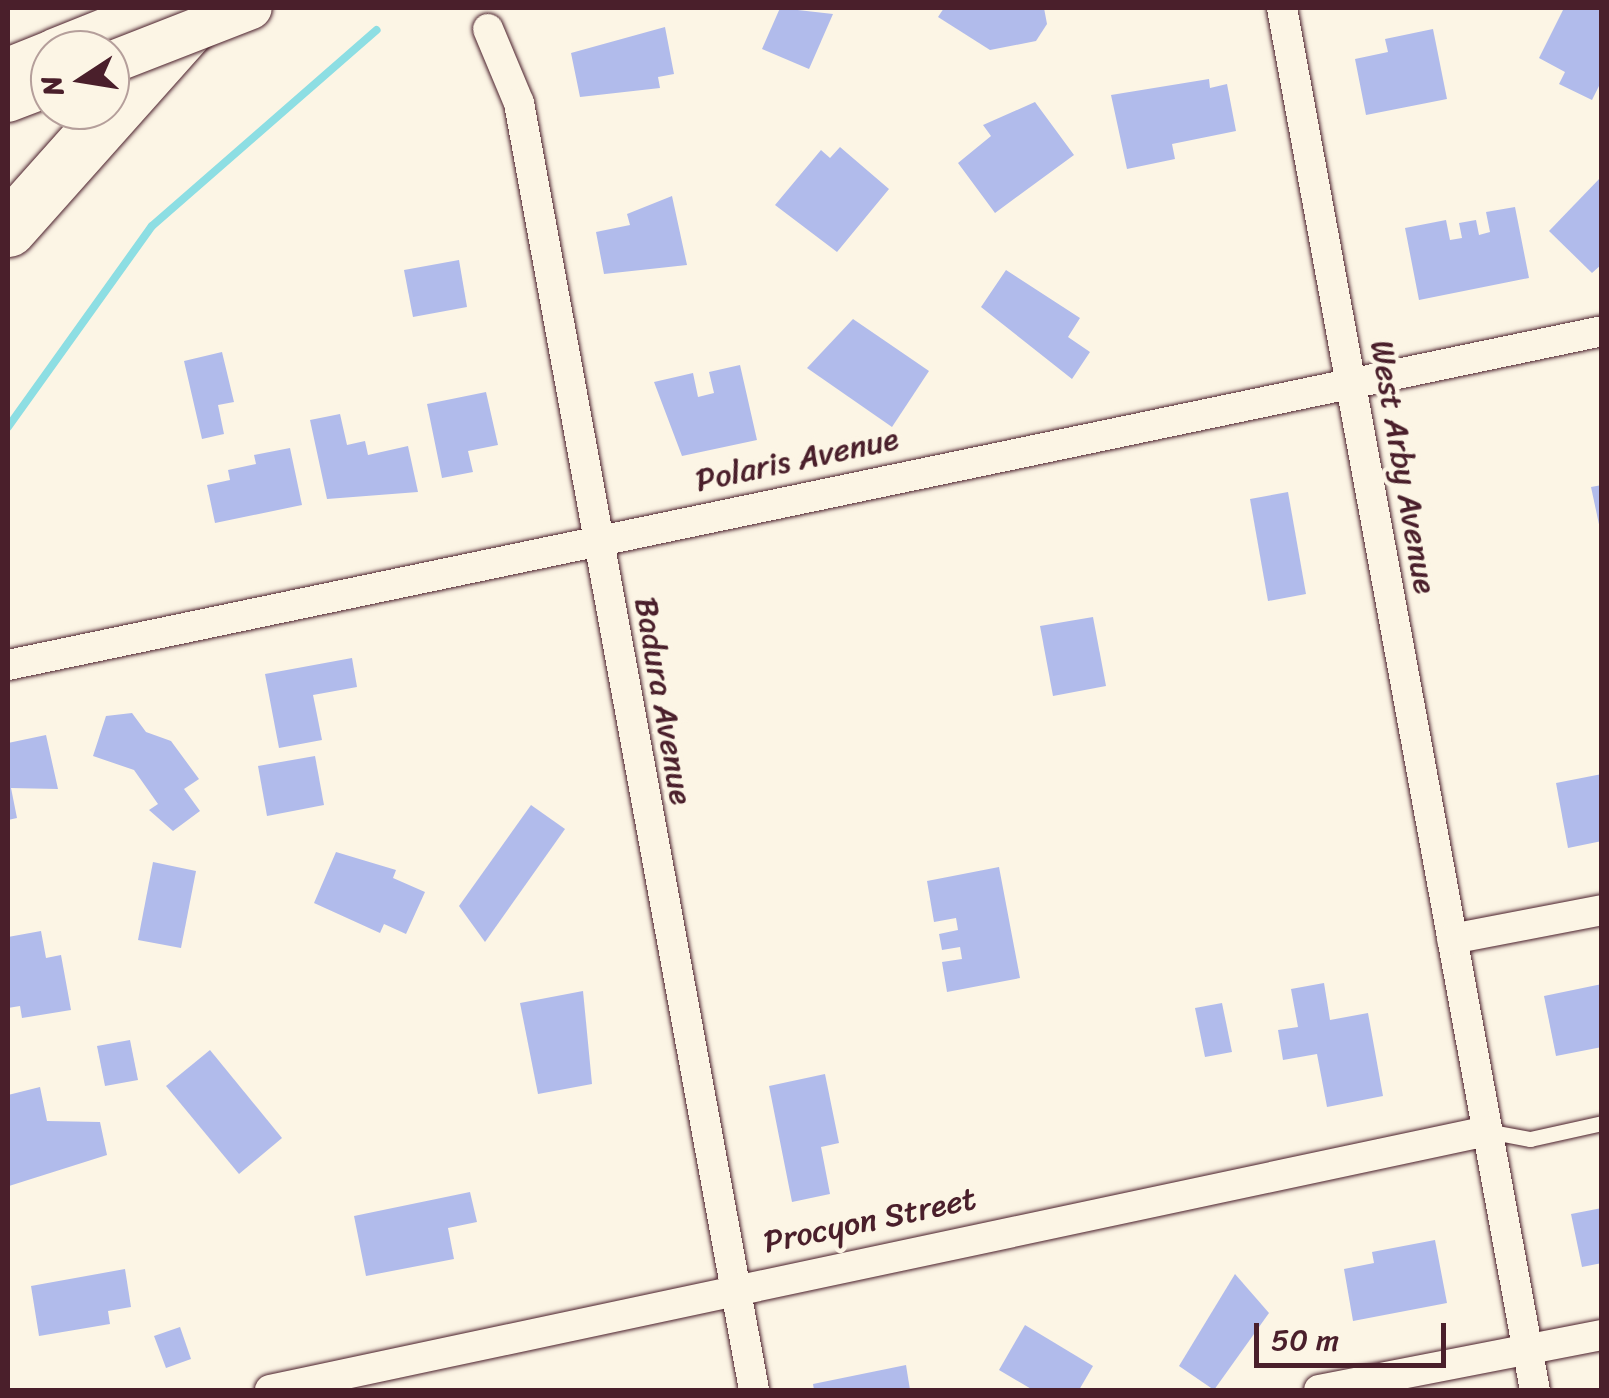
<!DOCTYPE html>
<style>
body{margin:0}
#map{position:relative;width:1609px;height:1398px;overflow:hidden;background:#fcf5e5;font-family:Sriracha,sans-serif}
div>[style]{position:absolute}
.stream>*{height:8px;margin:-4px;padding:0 4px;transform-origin:4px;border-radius:4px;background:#8ddee3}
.building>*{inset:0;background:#b1bbeb}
.roads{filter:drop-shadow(0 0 2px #4a1f2b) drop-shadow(0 0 2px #4a1f2b)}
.lane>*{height:15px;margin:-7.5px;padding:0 7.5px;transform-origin:7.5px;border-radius:7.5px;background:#fcf5e5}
.street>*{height:30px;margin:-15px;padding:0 15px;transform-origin:15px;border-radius:15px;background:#fcf5e5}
.secondary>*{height:42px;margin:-21px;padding:0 21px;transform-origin:21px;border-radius:21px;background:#fcf5e5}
.highway>*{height:55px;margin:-27.5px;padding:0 27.5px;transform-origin:27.5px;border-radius:27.5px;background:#fcf5e5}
.bridges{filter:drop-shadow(0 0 2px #4a1f2b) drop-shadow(0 0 2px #4a1f2b)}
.secondary-bridge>*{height:42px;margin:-21px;padding:0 21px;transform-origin:21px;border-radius:21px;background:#fcf5e5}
span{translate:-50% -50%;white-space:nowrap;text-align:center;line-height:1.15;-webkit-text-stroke:9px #fcf5e5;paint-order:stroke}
.street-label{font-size:32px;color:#4a1f2b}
.frame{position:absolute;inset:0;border:10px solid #4a1f2b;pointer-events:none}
.north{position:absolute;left:30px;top:30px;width:100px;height:100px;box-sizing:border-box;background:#fcf5e5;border:2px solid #b59f9b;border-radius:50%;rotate:258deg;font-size:28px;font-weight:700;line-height:40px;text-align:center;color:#4a1f2b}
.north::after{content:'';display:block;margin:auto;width:35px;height:45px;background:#4a1f2b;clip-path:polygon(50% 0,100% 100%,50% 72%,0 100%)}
.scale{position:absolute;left:1254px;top:1323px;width:192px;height:45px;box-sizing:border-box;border:5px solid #4a1f2b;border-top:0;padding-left:12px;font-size:30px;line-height:35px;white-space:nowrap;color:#4a1f2b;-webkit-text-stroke:8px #fcf5e5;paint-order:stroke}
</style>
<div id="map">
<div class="stream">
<div style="left:8px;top:427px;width:247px;rotate:-54.4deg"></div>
<div style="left:152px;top:226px;width:298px;rotate:-41.1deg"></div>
</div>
<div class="building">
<div style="clip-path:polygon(780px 8px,833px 14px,809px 69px,762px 49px)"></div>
<div style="clip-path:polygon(944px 8px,1044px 8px,1047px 24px,1036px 41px,990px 50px,938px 17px)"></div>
<div style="clip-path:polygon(1564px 8px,1602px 8px,1602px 80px,1592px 100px,1559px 84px,1565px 72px,1539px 58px)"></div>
<div style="clip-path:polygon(665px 27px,674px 74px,658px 77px,660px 88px,580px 97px,571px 53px)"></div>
<div style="clip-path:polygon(1433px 29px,1447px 99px,1366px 115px,1355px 59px,1388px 52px,1385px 39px)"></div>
<div style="clip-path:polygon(1209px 79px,1210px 88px,1227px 84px,1236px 131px,1172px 144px,1175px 159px,1127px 169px,1111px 95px)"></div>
<div style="clip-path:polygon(1035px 102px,1074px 155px,995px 213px,958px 163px,991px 136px,983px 125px)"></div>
<div style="clip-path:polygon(840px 147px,889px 189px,837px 252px,775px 205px,821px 150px,830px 158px)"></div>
<div style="clip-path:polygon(1602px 176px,1602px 264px,1592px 273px,1549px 231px)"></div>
<div style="clip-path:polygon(672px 196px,687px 265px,604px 274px,596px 232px,630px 225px,627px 214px)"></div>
<div style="clip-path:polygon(1515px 207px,1529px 278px,1419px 300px,1405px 228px,1446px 220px,1450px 240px,1462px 238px,1459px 223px,1476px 220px,1479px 235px,1490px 232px,1486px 212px)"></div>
<div style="clip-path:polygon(459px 260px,467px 307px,413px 317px,404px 270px)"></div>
<div style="clip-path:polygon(1006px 270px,1080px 318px,1068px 337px,1090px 352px,1072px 379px,981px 307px)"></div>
<div style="clip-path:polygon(853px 319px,929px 371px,892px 427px,807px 368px)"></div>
<div style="clip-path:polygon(222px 352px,234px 402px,218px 405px,224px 434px,202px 439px,184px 361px)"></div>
<div style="clip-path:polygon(740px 365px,757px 440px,682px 456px,654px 382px,693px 373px,698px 397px,714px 393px,709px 372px)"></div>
<div style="clip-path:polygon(486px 392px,498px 445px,468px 451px,473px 472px,442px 478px,427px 404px)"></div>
<div style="clip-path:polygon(340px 414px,347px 445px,365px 441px,368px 455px,408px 446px,418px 492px,327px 499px,310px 420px)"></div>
<div style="clip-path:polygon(290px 448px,302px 505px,215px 523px,207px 485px,230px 480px,228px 470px,256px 464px,254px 455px)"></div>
<div style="clip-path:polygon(1602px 485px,1602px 529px,1600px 529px,1591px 487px)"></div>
<div style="clip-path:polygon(1288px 492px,1306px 594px,1268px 601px,1250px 499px)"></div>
<div style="clip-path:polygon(1093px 617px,1106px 686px,1053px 696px,1040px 626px)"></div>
<div style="clip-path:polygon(352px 658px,357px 687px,313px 695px,322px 740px,279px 748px,265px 674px)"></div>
<div style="clip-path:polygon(132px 713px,146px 732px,171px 741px,199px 779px,184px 789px,200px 811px,173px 831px,149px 810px,158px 804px,134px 770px,93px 756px,106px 716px)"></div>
<div style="clip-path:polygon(46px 735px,58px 789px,11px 788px,17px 818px,8px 820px,8px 743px)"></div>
<div style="clip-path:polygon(315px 756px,324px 805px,267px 816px,258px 766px)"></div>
<div style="clip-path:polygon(1602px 774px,1602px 841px,1568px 848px,1556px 783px)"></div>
<div style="clip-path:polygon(531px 805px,565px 829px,485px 942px,459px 906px)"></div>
<div style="clip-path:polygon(336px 852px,396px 870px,393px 878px,425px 892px,406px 934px,384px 924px,380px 933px,314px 903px)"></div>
<div style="clip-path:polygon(153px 862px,196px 871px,181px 948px,138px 940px)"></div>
<div style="clip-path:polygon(999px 867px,1020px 978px,947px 992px,942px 962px,962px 959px,960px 947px,942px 950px,939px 934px,958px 930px,956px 918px,934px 922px,927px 881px)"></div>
<div style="clip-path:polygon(41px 931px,46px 958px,61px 955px,71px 1010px,22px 1018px,20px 1006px,8px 1008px,8px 937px)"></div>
<div style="clip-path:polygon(1324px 983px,1330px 1020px,1368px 1013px,1383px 1096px,1327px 1107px,1317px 1054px,1283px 1060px,1278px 1030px,1298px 1027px,1291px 989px)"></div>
<div style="clip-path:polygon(1602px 984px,1602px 1047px,1556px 1056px,1544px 996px)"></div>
<div style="clip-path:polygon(583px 991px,592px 1084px,538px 1094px,520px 1003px)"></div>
<div style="clip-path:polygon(1222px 1003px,1232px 1052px,1205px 1057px,1195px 1008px)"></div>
<div style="clip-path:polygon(130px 1040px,138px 1080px,105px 1086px,97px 1046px)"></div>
<div style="clip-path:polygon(210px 1050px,282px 1138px,239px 1174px,166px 1086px)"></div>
<div style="clip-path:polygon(825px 1074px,839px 1143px,821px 1147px,830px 1194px,792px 1202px,769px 1086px)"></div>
<div style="clip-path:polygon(40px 1087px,47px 1121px,100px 1122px,107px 1155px,9px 1186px,8px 1095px)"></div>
<div style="clip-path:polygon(470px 1192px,477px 1222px,448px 1228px,454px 1259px,366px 1276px,354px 1216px)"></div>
<div style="clip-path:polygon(1602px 1208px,1602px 1263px,1582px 1267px,1571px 1214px)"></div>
<div style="clip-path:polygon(1435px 1240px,1447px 1303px,1353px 1321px,1344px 1269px,1374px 1263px,1372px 1252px)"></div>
<div style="clip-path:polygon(125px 1269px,131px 1307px,108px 1311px,110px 1324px,39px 1336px,31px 1286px)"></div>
<div style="clip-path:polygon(1235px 1274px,1269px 1313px,1214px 1390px,1179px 1366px)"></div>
<div style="clip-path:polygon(1025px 1325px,1093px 1366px,1079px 1390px,1033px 1390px,999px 1370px)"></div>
<div style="clip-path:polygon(180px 1327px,191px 1359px,166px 1368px,154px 1336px)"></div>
<div style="clip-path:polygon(906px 1365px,910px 1390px,814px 1390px,813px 1384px)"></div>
</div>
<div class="roads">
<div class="lane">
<div style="left:1487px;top:1131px;width:44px;rotate:10.5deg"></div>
<div style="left:1530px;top:1139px;width:74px;rotate:-12.5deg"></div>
</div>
<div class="street">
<div style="left:1282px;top:8px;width:1405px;rotate:79.63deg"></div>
<div style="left:488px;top:29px;width:80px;rotate:67.3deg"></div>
<div style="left:519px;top:103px;width:1308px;rotate:79.65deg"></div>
<div style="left:8px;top:665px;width:1629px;rotate:-11.83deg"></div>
<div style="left:1452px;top:939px;width:153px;rotate:-10.9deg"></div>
<div style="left:270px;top:1390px;width:1244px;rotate:-12.01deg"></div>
<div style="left:1319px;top:1390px;width:288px;rotate:-11deg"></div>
</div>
<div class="secondary">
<div style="left:54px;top:50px;width:113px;rotate:-21.8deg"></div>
<div style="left:8px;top:69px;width:45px;rotate:-22deg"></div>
<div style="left:8px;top:101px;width:45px;rotate:-20.9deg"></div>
</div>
<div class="highway">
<div style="left:8px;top:229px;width:287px;rotate:-48.3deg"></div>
</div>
</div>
<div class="bridges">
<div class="secondary-bridge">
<div style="left:110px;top:63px;width:151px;rotate:-21.3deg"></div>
</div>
</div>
<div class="street-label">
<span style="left:797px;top:460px;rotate:-12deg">Polaris Avenue</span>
<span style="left:1403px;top:467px;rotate:80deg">West Arby Avenue</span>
<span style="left:663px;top:701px;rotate:80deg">Badura Avenue</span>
<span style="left:870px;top:1221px;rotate:-12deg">Procyon Street</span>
</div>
<div class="frame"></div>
<div class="north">N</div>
<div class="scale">50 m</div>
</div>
